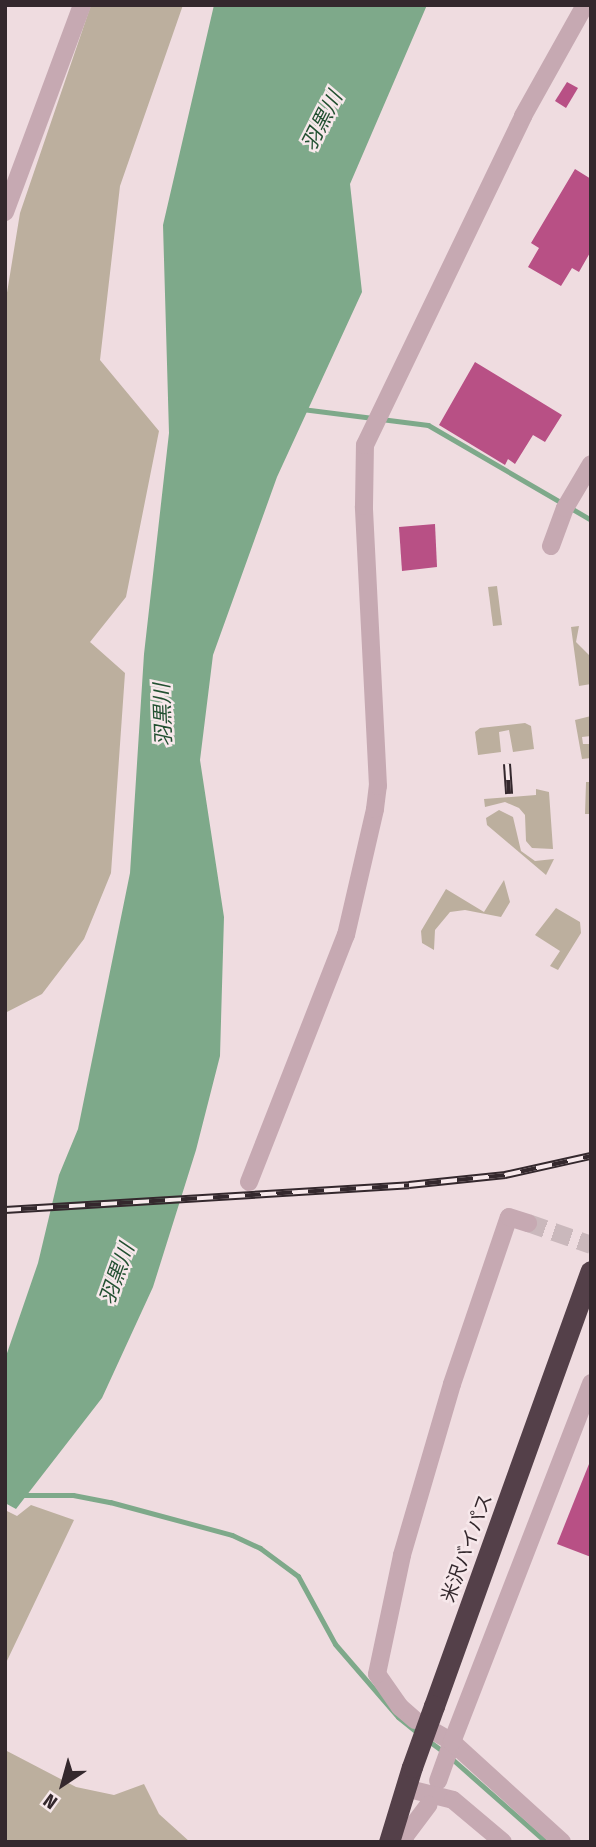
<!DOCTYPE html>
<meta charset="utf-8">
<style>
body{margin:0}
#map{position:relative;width:596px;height:1847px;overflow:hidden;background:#efdce0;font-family:"Fira Sans Condensed","Noto Sans JP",sans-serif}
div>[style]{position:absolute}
.green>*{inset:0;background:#bcaf9e}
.water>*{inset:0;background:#7ea98a}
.stream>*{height:5px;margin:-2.5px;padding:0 2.5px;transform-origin:2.5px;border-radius:2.5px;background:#7ea98a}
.building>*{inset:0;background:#b85085}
.minor-tunnel>*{height:18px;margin-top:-9px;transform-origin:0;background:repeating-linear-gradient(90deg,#cab8bc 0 18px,transparent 0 27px)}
.minor>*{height:18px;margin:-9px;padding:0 9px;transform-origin:9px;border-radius:9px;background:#c6a9b2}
.highway>*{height:21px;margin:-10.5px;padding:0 10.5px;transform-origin:10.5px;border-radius:10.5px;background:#544049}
.rail>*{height:8px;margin-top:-4px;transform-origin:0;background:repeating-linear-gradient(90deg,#f7e8eb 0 16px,#34282d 0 32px);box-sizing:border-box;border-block:2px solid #34282d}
.highway-bridge>*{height:21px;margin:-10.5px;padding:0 10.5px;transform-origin:10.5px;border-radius:10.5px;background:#544049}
span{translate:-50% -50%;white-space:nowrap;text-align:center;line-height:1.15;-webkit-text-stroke:5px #f7e8eb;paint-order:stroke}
.street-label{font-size:19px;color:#34282d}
.water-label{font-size:21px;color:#225031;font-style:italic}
.frame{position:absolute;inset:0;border:7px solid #34282d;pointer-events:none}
.north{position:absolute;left:28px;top:1749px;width:70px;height:70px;-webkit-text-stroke:5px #f7e8eb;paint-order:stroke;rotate:216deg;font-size:19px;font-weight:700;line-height:28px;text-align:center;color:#34282d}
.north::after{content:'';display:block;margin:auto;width:24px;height:32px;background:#34282d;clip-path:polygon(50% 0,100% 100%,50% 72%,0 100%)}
</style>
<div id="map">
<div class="green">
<div style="clip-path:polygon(91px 5px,183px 5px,120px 186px,100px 360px,159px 431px,126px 597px,90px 642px,125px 673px,111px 873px,84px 939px,42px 994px,5px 1013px,5px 305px,20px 213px)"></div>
<div style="clip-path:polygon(497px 586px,502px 625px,493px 626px,488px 587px)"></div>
<div style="clip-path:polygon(579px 626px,576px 642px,591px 657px,591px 684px,579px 686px,571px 627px)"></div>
<div style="clip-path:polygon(591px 716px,591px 736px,582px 737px,583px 744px,591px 744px,591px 758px,582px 759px,575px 720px)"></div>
<div style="clip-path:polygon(525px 723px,531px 726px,534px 749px,513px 752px,509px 730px,499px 732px,501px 752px,478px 755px,475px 732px,480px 728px)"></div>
<div style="clip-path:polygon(586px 782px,591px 782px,591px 814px,585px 814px)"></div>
<div style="clip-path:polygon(536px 789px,549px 792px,553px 849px,532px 848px,526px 841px,525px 815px,519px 808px,505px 802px,485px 807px,484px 799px,536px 795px)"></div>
<div style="clip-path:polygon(499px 810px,513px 817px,521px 851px,535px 861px,554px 859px,546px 875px,487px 825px,486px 818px)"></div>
<div style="clip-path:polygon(504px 880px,510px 902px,501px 917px,465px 910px,450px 912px,435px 930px,434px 950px,422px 943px,421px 931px,446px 889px,484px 912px)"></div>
<div style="clip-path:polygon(556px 908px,580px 922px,581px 933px,558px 970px,550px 966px,560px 951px,535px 935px)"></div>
<div style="clip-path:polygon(31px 1505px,74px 1520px,5px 1665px,5px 1510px,17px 1516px)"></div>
<div style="clip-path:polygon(5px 1750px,76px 1787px,114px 1795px,144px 1784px,159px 1814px,190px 1842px,5px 1842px)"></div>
</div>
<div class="water">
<div style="clip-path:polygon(214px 5px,427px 5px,350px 184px,362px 292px,277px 477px,213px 655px,200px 760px,224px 917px,220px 1056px,196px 1150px,153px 1287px,102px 1398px,16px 1509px,5px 1503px,5px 1359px,38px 1263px,59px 1175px,78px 1129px,130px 873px,144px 654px,169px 433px,163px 225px)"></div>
</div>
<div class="stream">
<div style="left:302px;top:409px;width:127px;rotate:7.2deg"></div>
<div style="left:428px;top:425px;width:189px;rotate:30.2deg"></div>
<div style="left:21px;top:1495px;width:52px"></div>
<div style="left:73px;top:1495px;width:38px;rotate:11deg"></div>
<div style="left:110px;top:1502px;width:126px;rotate:15.1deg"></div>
<div style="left:232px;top:1535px;width:31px;rotate:25deg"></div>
<div style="left:260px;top:1548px;width:47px;rotate:36.4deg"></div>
<div style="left:298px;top:1576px;width:77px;rotate:61.4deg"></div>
<div style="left:335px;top:1644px;width:96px;rotate:49.2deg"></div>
<div style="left:398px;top:1717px;width:26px;rotate:39deg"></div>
<div style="left:426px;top:1739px;width:22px;rotate:36deg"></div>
<div style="left:451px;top:1758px;width:127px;rotate:41.5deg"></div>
</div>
<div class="building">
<div style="clip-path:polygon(567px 82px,578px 88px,566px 108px,555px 101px)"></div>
<div style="clip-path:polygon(575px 169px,591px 179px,591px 251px,579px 272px,572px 268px,561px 286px,528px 267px,539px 248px,531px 243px)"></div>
<div style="clip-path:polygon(475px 362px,562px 415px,545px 442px,533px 435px,515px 464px,508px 459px,505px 465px,439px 425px)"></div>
<div style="clip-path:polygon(435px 524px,437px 567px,402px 571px,399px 527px)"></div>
<div style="clip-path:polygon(591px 1459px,591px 1557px,557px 1544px)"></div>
</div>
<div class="minor-tunnel">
<div style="left:528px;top:1223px;width:67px;rotate:19.2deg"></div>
</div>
<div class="minor">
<div style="left:5px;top:212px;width:221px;rotate:-69.6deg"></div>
<div style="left:551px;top:546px;width:40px;rotate:-69.8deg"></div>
<div style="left:565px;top:508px;width:51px;rotate:-59.4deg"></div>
<div style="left:249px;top:1182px;width:265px;rotate:-68.6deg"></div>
<div style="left:346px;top:935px;width:129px;rotate:-77deg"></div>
<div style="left:375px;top:809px;width:23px;rotate:-83deg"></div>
<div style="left:378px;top:786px;width:280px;rotate:-92.9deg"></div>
<div style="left:364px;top:506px;width:61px;rotate:-89.1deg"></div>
<div style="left:365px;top:445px;width:365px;rotate:-64.3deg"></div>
<div style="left:523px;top:116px;width:127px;rotate:-60.8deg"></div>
<div style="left:415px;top:1720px;width:20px;rotate:-139deg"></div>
<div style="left:400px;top:1707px;width:40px;rotate:-124.9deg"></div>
<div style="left:377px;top:1674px;width:122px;rotate:-78.1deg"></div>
<div style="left:402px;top:1555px;width:178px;rotate:-73.7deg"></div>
<div style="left:452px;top:1384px;width:176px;rotate:-71.2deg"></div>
<div style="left:509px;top:1217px;width:20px;rotate:18deg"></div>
<div style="left:435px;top:1732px;width:20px;rotate:30deg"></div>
<div style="left:452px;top:1742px;width:41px;rotate:109.7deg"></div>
<div style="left:405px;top:1788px;width:49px;rotate:14deg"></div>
<div style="left:453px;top:1800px;width:65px;rotate:40deg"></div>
<div style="left:392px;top:1832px;width:14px;rotate:17deg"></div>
<div style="left:405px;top:1836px;width:39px;rotate:-53deg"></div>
<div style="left:562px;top:1842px;width:149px;rotate:-137.7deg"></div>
<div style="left:452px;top:1742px;width:385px;rotate:-68.8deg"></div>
</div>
<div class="highway">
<div style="left:434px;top:1706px;width:462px;rotate:-70.2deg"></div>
<div style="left:389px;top:1842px;width:78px;rotate:-73deg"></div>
</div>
<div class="rail">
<div style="left:507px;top:764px;width:30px;rotate:86deg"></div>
<div style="left:5px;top:1210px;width:405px;rotate:-3.5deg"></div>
<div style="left:409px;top:1185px;width:97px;rotate:-5.9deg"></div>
<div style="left:505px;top:1175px;width:88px;rotate:-12.5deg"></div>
</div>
<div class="highway-bridge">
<div style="left:412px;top:1767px;width:65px;rotate:-70.2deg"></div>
</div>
<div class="street-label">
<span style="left:467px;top:1548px;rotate:-70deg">米沢バイパス</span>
</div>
<div class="water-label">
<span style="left:322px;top:121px;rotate:-63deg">羽黒川</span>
<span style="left:163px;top:715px;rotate:-92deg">羽黒川</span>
<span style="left:117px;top:1274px;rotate:-70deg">羽黒川</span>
</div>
<div class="frame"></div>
<div class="north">N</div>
</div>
